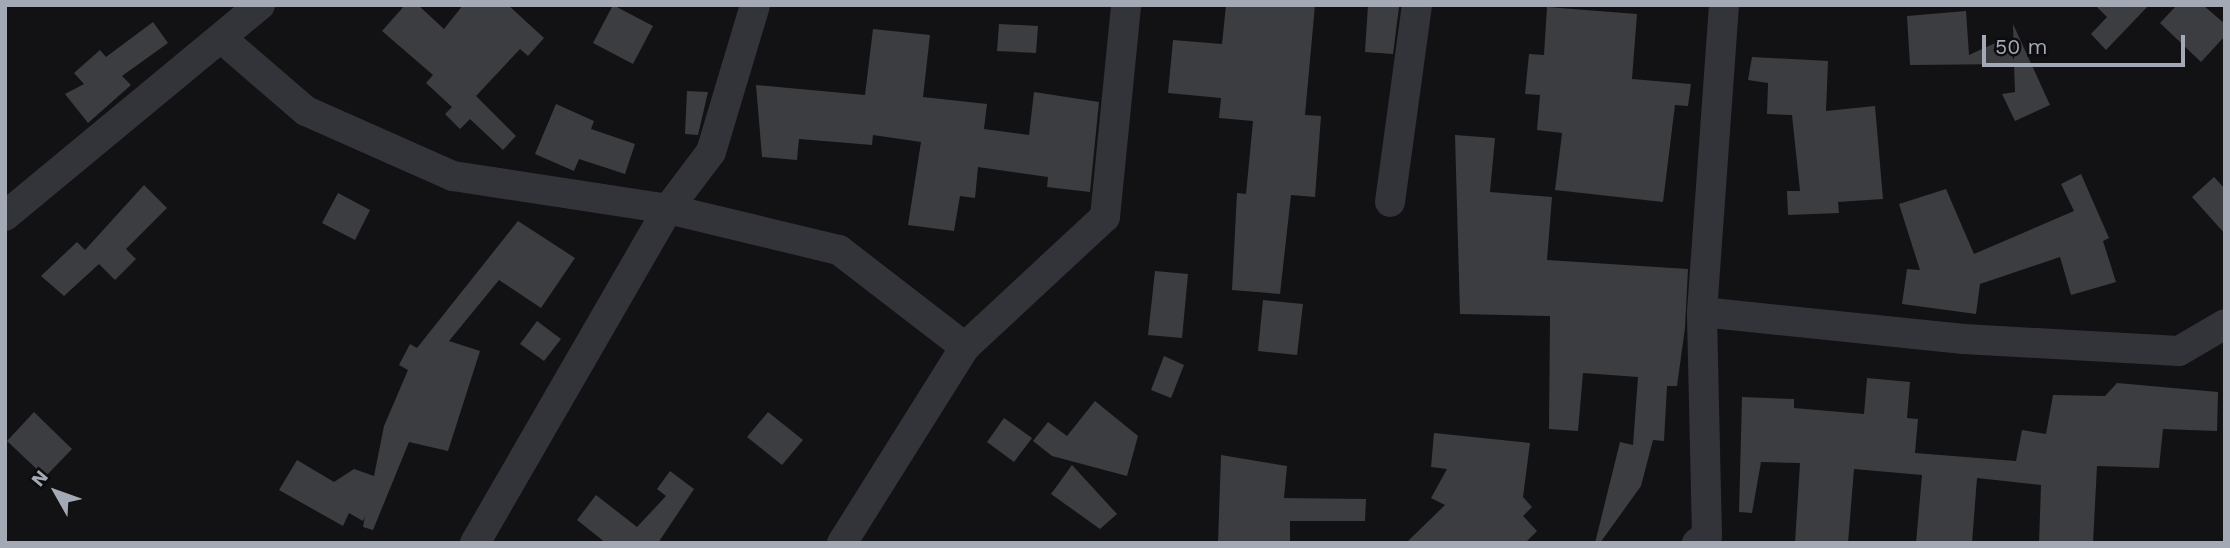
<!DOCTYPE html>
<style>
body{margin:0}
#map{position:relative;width:2230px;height:548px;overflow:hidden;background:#121214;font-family:"Work Sans",sans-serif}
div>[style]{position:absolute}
.building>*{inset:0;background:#3c3d41}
.minor>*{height:30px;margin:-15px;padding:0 15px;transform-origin:15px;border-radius:15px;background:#333439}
span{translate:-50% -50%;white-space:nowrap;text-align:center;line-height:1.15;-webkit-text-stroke:5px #0d0d0f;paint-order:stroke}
.frame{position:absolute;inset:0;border:7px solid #a3a9b5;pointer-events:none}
.north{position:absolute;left:21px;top:457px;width:70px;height:70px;-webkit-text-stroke:5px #0d0d0f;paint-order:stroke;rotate:310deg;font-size:19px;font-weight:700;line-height:28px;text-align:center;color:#a3a9b5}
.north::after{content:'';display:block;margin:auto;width:24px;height:32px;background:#a3a9b5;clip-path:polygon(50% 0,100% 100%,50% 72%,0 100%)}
.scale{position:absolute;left:1982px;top:35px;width:203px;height:32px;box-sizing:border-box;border:4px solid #a3a9b5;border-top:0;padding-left:9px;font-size:21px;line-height:24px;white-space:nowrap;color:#a3a9b5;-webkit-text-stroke:5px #0d0d0f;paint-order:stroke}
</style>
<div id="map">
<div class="building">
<div style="clip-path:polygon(405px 5px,418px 5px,444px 29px,463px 5px,508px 5px,544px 38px,528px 56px,520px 49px,476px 96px,516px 136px,503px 150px,470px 119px,460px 129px,445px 114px,452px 107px,426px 83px,433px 75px,382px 31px)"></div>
<div style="clip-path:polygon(613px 5px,653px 26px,633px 64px,593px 43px)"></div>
<div style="clip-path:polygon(1226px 5px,1315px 5px,1305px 115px,1321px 116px,1315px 197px,1291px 195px,1280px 294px,1232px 290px,1237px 193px,1246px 194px,1253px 121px,1219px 118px,1221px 98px,1168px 93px,1173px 40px,1222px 44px)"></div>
<div style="clip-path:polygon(1368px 5px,1399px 7px,1393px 54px,1365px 52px)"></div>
<div style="clip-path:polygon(2095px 5px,2149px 5px,2106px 50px,2091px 34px,2107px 17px)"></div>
<div style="clip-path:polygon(2177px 5px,2203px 5px,2225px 24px,2225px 36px,2201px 62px,2160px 23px)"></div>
<div style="clip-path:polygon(1547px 7px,1637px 14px,1632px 79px,1691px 84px,1688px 106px,1675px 105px,1663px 202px,1555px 190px,1562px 133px,1537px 130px,1540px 95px,1525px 94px,1529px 54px,1544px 55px)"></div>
<div style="clip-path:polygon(1966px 11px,1969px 55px,2004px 39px,2014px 60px,2013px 24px,2050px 105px,2015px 121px,2002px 94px,2015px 92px,2014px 64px,1910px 65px,1907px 16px)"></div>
<div style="clip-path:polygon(153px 22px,168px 43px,122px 76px,131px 85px,88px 123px,65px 94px,84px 84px,74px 73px,100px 50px,106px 57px)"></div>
<div style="clip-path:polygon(999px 24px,1038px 26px,1036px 53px,997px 51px)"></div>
<div style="clip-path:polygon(873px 29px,930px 35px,923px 97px,987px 104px,984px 129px,1029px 135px,1034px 92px,1099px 102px,1090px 192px,1047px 187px,1048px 177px,978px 167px,975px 198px,960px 196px,954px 231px,908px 225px,921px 142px,873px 135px,872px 145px,799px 139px,797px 160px,762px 157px,756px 85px,865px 95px)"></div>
<div style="clip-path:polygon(1752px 57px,1828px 61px,1826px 111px,1875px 106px,1883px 199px,1838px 202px,1839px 213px,1788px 215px,1787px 191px,1800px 191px,1792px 115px,1767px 114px,1768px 83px,1748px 80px)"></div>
<div style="clip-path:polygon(687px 91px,708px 92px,698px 135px,685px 134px)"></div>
<div style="clip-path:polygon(556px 104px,594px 121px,591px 129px,635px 144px,625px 174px,579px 159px,574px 171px,535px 154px)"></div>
<div style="clip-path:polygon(1455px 135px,1495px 138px,1490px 192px,1552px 197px,1547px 260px,1688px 269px,1685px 328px,1677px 386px,1667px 386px,1664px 441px,1653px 440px,1641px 486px,1600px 543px,1595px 543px,1620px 442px,1633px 445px,1638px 377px,1583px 373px,1578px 431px,1549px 429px,1550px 316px,1460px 314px)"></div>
<div style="clip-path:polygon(2081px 174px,2109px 238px,2103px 241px,2116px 282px,2071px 295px,2060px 257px,1980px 284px,1976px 314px,1902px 304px,1907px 269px,1920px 270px,1899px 204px,1946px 189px,1974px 254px,2074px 211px,2061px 184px)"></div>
<div style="clip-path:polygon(2214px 177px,2225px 189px,2225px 234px,2192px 197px)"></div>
<div style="clip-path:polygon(144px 185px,167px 208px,126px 249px,136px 259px,115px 280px,99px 264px,64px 296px,41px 276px,77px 242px,85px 250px)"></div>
<div style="clip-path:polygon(338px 193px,370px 210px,355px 240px,322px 223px)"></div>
<div style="clip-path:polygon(518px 221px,575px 258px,541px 308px,499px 280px,449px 341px,480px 351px,448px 451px,409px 442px,373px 530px,363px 527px,365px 516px,363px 521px,349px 513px,343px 526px,279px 490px,297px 460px,334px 482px,354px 469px,374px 476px,384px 426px,408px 370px,399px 365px,410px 344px,417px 348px)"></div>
<div style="clip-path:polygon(1155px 271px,1188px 274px,1182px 338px,1148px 335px)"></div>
<div style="clip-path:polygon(1263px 300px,1303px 304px,1297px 355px,1258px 351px)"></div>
<div style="clip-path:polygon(537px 321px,561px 339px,544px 361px,520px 344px)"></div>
<div style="clip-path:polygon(1164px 356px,1184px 365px,1171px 398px,1151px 390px)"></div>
<div style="clip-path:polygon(1867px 378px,1910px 382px,1907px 418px,1918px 419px,1915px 453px,2016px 461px,2022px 430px,2046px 434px,2053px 395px,2105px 396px,2117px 383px,2218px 392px,2217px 431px,2163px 429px,2159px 468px,2097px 466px,2093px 543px,2039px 543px,2041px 485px,1977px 478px,1972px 543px,1916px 543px,1922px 475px,1854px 469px,1848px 543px,1795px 543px,1800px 463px,1761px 462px,1752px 513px,1739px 512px,1742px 397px,1794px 399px,1794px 408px,1864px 414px)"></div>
<div style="clip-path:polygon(1095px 401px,1138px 436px,1127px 476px,1052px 456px,1033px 441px,1048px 422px,1067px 436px)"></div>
<div style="clip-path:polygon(34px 412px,72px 449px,45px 477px,7px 441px)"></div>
<div style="clip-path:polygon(768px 412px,803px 440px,782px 465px,747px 437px)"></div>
<div style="clip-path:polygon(1004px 418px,1032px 438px,1014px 462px,987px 442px)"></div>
<div style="clip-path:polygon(1434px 433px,1530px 443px,1523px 497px,1532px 507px,1523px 516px,1537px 531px,1525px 543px,1406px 543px,1445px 505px,1431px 498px,1447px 469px,1431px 467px)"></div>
<div style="clip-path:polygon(1221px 455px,1287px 466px,1284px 498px,1366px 499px,1365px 521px,1290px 521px,1290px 543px,1218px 543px)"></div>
<div style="clip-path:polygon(1072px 465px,1117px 514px,1100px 529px,1051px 494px)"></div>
<div style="clip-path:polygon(670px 471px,694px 489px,658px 543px,606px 543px,577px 520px,596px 495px,637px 527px,666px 496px,657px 489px)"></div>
</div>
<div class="minor">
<div style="left:221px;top:38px;width:112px;rotate:40.7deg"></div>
<div style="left:306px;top:111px;width:161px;rotate:23.9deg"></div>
<div style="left:453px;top:176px;width:218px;rotate:8.7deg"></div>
<div style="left:668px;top:209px;width:176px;rotate:13.5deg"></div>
<div style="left:839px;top:250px;width:159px;rotate:37.6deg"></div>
<div style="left:1390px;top:202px;width:199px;rotate:-82.2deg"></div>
<div style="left:5px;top:216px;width:331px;rotate:-39.6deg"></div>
<div style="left:1702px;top:312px;width:263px;rotate:5.9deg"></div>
<div style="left:1964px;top:339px;width:215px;rotate:3.2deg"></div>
<div style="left:2179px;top:351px;width:53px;rotate:-30.4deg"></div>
<div style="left:475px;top:543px;width:386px;rotate:-60deg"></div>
<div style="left:668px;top:209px;width:71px;rotate:-53deg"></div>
<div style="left:711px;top:152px;width:153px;rotate:-73.3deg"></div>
<div style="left:842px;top:543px;width:231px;rotate:-57.9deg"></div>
<div style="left:965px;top:347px;width:191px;rotate:-42.9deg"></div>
<div style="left:1105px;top:217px;width:213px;rotate:-84.3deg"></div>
<div style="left:1697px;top:543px;width:12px;rotate:-35deg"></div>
<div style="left:1707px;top:536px;width:224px;rotate:-91.3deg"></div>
<div style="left:1702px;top:312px;width:308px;rotate:-85.9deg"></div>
</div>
<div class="frame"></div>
<div class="north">N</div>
<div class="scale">50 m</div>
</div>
